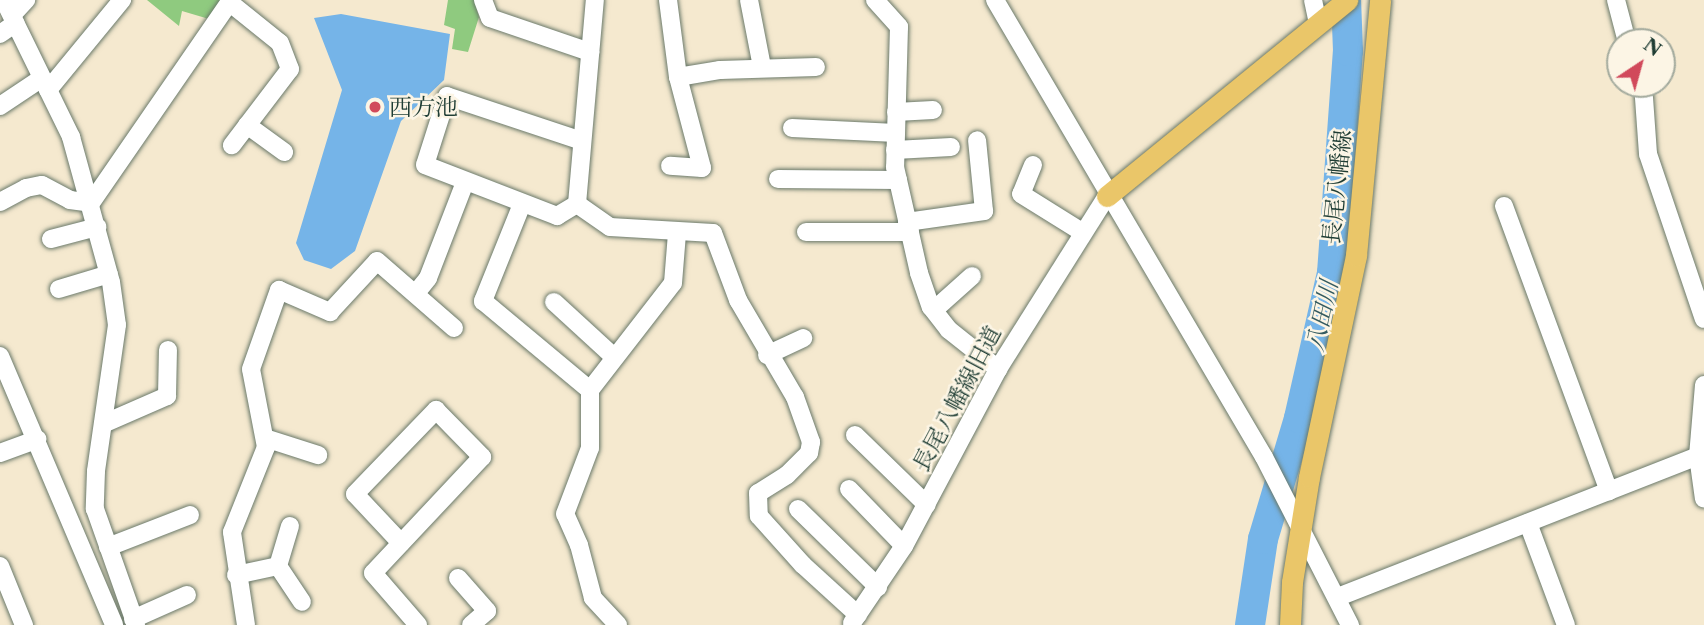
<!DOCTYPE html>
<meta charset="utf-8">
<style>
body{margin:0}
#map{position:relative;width:1704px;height:625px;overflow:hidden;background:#f5e9cf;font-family:"Libre Caslon Text","Noto Serif JP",serif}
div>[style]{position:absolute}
.green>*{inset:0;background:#8fca7f}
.water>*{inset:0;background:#75b4e8}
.river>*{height:30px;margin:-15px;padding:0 15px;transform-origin:15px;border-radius:15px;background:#75b4e8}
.roads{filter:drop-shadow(0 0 2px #6a796a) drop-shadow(0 0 2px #6a796a)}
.minor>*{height:18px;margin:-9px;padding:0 9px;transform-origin:9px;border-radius:9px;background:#fff}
.major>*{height:21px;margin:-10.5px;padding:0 10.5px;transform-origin:10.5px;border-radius:10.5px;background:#eac669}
.dots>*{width:19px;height:19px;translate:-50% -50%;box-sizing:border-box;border:4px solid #fcf5e5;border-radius:50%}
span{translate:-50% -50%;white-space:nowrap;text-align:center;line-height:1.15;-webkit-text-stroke:5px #fcf5e5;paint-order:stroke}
.poi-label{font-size:23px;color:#1f3d34}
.left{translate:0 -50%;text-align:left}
.street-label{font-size:23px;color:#1f3d34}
.water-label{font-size:24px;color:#345b61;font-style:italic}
.north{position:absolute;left:1606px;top:28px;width:70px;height:70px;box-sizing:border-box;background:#fcf5e5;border:2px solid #a4ab9e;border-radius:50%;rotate:36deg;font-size:19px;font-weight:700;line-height:28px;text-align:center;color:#1f3d34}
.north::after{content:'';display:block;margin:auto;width:24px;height:32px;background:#d1495b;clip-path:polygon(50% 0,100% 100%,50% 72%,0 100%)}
</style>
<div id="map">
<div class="green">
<div style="clip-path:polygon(147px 0,221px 0,209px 19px,182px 11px,179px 26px)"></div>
<div style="clip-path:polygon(448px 0,474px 0,479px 17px,468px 52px,452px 49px,455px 29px,444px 25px)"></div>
</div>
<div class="water">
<div style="clip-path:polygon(341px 14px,450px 34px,444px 80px,401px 121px,355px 251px,331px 269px,304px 260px,296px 243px,342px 90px,314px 18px)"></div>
</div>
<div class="river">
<div style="left:1250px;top:625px;width:87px;rotate:-81.4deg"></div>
<div style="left:1263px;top:539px;width:126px;rotate:-73.4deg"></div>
<div style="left:1299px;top:418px;width:149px;rotate:-77.2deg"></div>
<div style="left:1332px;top:273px;width:223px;rotate:-85.9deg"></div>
<div style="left:1348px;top:51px;width:51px;rotate:-92.2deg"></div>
</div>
<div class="roads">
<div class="minor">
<div style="left:4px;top:0;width:153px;rotate:63.9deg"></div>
<div style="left:71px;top:137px;width:150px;rotate:74.6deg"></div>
<div style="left:111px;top:282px;width:43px;rotate:82.1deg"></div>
<div style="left:117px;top:325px;width:148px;rotate:98.2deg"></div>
<div style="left:96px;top:471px;width:38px;rotate:92deg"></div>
<div style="left:95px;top:509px;width:123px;rotate:70.5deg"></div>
<div style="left:483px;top:0;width:19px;rotate:69deg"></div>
<div style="left:490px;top:18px;width:106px;rotate:18.8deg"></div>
<div style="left:668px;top:0;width:78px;rotate:82.6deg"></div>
<div style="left:678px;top:77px;width:94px;rotate:75.2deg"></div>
<div style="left:702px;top:168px;width:32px;rotate:-176deg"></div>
<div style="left:749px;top:0;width:68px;rotate:79deg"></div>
<div style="left:875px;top:0;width:36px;rotate:48deg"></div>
<div style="left:899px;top:27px;width:140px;rotate:91.6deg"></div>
<div style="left:895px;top:167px;width:109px;rotate:77.2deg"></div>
<div style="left:919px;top:273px;width:36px;rotate:71deg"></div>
<div style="left:931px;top:307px;width:29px;rotate:52deg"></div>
<div style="left:949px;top:330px;width:63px;rotate:38.5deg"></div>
<div style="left:995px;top:0;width:530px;rotate:59.52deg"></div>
<div style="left:1264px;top:457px;width:189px;rotate:62.9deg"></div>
<div style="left:1313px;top:0;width:24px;rotate:78deg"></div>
<div style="left:1616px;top:0;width:43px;rotate:75.3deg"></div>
<div style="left:229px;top:2px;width:65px;rotate:38.8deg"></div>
<div style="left:280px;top:43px;width:28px;rotate:69deg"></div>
<div style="left:290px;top:69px;width:96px;rotate:127.3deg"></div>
<div style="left:12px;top:15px;width:21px;rotate:-47deg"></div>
<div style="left:0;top:34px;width:19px;rotate:-35deg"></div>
<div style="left:678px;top:77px;width:43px;rotate:-9.5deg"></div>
<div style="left:720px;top:70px;width:96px;rotate:-1.8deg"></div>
<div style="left:1643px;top:84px;width:70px;rotate:85.9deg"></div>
<div style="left:1648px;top:154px;width:174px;rotate:71.3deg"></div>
<div style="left:48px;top:90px;width:117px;rotate:-50.6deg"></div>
<div style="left:0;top:106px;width:50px;rotate:-33.7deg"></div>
<div style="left:896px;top:112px;width:37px;rotate:-3deg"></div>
<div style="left:247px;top:125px;width:46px;rotate:36.1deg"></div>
<div style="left:792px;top:128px;width:104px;rotate:2.8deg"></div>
<div style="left:582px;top:141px;width:142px;rotate:-161.6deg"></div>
<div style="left:447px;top:96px;width:72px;rotate:107.7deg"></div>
<div style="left:425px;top:165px;width:142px;rotate:21.1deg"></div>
<div style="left:557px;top:216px;width:23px;rotate:-31deg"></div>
<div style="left:577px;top:204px;width:205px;rotate:-85deg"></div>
<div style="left:895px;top:150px;width:56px;rotate:-3.1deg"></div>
<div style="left:1033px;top:165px;width:31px;rotate:112deg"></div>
<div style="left:1021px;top:194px;width:72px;rotate:31.9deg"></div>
<div style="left:778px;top:179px;width:120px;rotate:0.5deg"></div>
<div style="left:0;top:202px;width:30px;rotate:-28deg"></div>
<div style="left:26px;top:188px;width:16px;rotate:-11deg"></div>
<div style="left:42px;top:185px;width:32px;rotate:28deg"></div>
<div style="left:70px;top:200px;width:21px;rotate:8deg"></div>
<div style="left:91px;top:203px;width:247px;rotate:-55.4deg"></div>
<div style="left:522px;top:204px;width:105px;rotate:111.9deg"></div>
<div style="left:483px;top:301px;width:139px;rotate:39.8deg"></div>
<div style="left:577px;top:204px;width:40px;rotate:34.9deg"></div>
<div style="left:610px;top:227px;width:103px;rotate:3.3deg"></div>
<div style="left:713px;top:233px;width:72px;rotate:69.5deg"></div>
<div style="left:738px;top:300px;width:113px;rotate:59.6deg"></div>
<div style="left:795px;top:397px;width:48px;rotate:70.4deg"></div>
<div style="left:811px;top:442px;width:11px;rotate:100deg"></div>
<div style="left:809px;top:453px;width:31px;rotate:135deg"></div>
<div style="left:787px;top:475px;width:34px;rotate:148deg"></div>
<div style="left:758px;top:493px;width:23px;rotate:88deg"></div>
<div style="left:759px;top:516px;width:66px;rotate:48.1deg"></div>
<div style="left:803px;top:565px;width:74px;rotate:42.3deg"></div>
<div style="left:1504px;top:206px;width:304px;rotate:69.8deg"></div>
<div style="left:907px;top:222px;width:78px;rotate:-8.1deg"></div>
<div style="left:984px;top:211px;width:71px;rotate:-95.6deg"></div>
<div style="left:806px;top:232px;width:104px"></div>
<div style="left:51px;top:239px;width:48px;rotate:-14.6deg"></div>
<div style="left:59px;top:289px;width:52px;rotate:-16.7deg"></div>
<div style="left:416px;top:293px;width:19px;rotate:-51deg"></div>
<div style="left:428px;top:278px;width:103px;rotate:-68.9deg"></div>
<div style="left:554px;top:302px;width:80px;rotate:42.5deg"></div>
<div style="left:934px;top:310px;width:51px;rotate:-41.8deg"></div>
<div style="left:767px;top:355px;width:40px;rotate:-25deg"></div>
<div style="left:0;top:356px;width:292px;rotate:67deg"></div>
<div style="left:1704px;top:385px;width:71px;rotate:94.8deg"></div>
<div style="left:1698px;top:456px;width:43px;rotate:82.1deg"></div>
<div style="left:103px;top:424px;width:70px;rotate:-23.6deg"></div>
<div style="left:167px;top:396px;width:46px;rotate:-88.8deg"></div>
<div style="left:855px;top:435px;width:100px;rotate:44.2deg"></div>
<div style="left:265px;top:438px;width:56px;rotate:17.8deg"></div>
<div style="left:0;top:453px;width:40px;rotate:-20.2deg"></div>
<div style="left:849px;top:489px;width:79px;rotate:46deg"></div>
<div style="left:798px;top:509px;width:112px;rotate:44.3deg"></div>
<div style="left:1528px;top:523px;width:109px;rotate:69.6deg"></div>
<div style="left:290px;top:526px;width:42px;rotate:106.7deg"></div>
<div style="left:278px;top:566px;width:43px;rotate:56.3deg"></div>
<div style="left:401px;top:543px;width:67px;rotate:-133.2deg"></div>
<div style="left:355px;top:494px;width:117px;rotate:-46deg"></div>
<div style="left:436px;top:410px;width:66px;rotate:45.6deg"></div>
<div style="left:482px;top:457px;width:159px;rotate:133.2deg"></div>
<div style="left:373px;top:573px;width:69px;rotate:49.1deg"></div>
<div style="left:108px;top:547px;width:88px;rotate:-21.3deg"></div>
<div style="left:0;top:566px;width:64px;rotate:67.9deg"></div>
<div style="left:236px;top:575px;width:43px;rotate:-12.1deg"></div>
<div style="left:458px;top:578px;width:44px;rotate:48.7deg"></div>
<div style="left:487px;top:611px;width:21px;rotate:139deg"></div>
<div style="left:1338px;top:597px;width:387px;rotate:-21.4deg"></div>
<div style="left:133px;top:619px;width:59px;rotate:-24deg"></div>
<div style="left:852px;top:623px;width:93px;rotate:-56deg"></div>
<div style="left:904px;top:546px;width:200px;rotate:-62deg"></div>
<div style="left:998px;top:369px;width:204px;rotate:-57.8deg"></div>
<div style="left:246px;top:625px;width:94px;rotate:-98.6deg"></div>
<div style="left:232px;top:532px;width:92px;rotate:-68.2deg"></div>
<div style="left:266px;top:447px;width:79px;rotate:-100.9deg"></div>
<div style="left:251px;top:369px;width:84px;rotate:-70.5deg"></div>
<div style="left:279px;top:290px;width:56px;rotate:23.3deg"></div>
<div style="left:330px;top:312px;width:69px;rotate:-47.3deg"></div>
<div style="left:377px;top:261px;width:102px;rotate:41deg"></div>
<div style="left:618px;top:625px;width:37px;rotate:-133deg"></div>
<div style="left:593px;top:598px;width:55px;rotate:-104.8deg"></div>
<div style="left:579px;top:545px;width:34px;rotate:-114deg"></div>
<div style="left:565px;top:514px;width:71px;rotate:-69.3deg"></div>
<div style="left:590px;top:448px;width:58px;rotate:-90deg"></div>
<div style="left:590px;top:390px;width:135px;rotate:-52.2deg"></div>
<div style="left:673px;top:283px;width:50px;rotate:-85.4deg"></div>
</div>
<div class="major">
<div style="left:1107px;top:196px;width:310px;rotate:-39.2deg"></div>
<div style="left:1290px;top:625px;width:43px;rotate:-87.3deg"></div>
<div style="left:1292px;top:582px;width:106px;rotate:-80.8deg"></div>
<div style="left:1309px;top:477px;width:227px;rotate:-78deg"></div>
<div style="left:1356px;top:255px;width:256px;rotate:-84.6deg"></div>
</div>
</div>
<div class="dots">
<div style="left:375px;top:107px;background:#d1495b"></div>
</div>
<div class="poi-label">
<span class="left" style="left:389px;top:107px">西方池</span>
</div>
<div class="street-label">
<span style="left:1337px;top:187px;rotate:-84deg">長尾八幡線</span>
<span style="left:957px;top:399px;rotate:-62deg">長尾八幡線旧道</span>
</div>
<div class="water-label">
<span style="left:1322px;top:316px;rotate:-78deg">八田川</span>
</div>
<div class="north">N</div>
</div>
